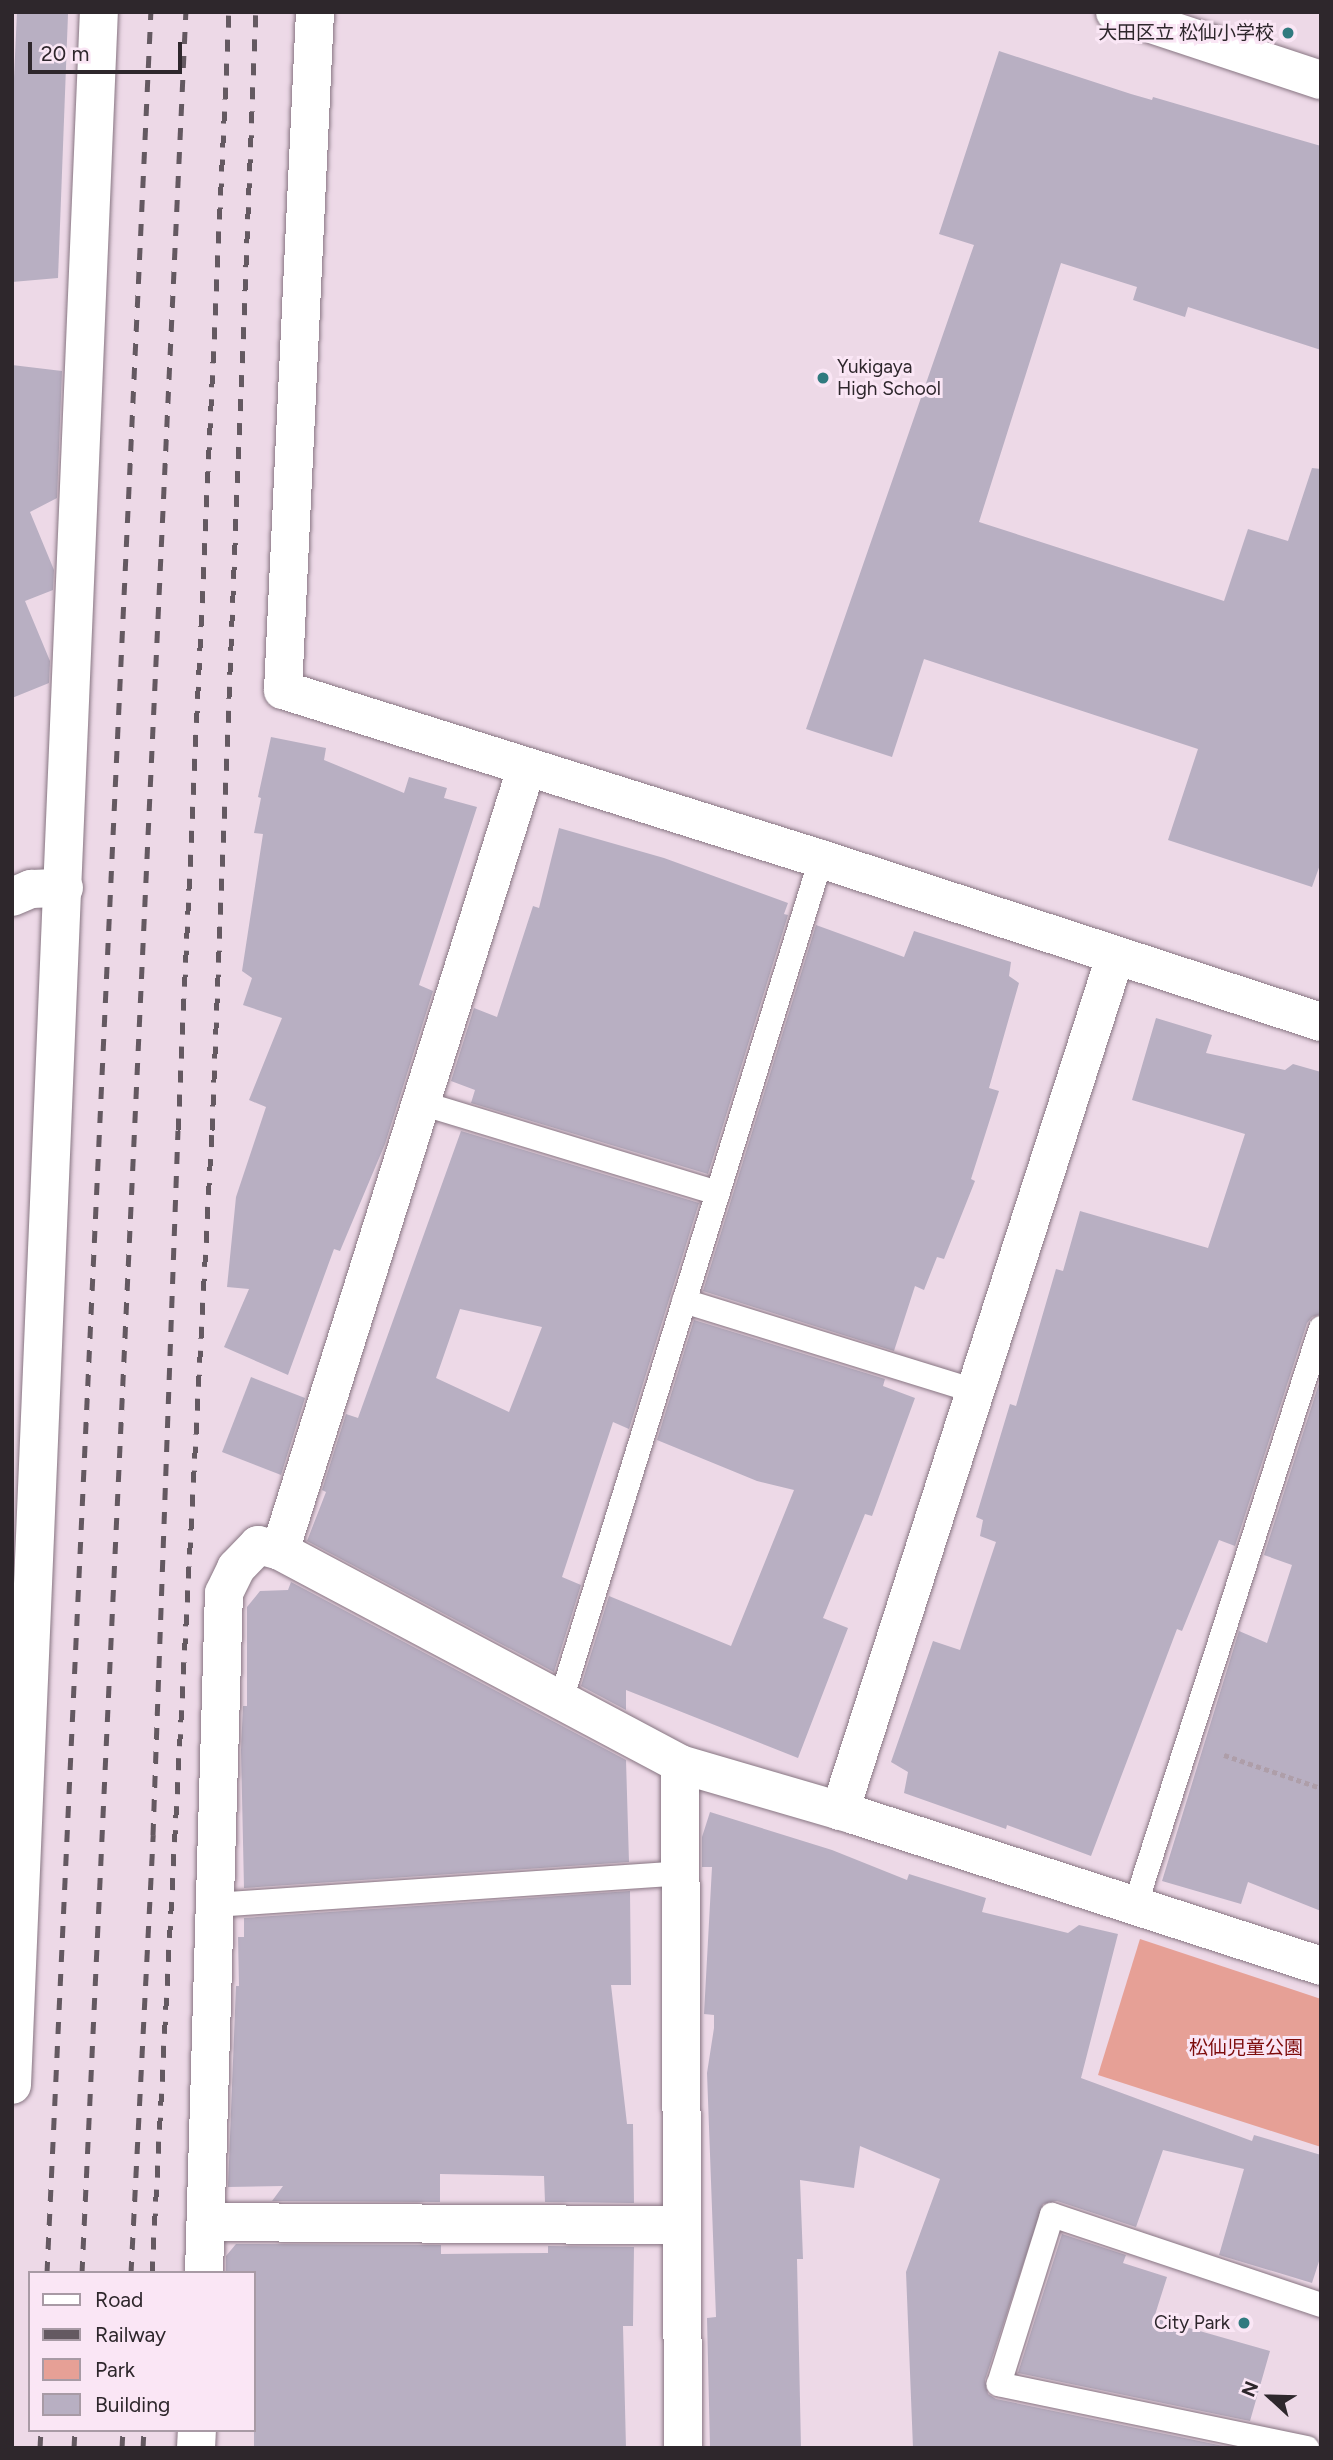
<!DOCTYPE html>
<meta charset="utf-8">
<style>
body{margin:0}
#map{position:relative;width:1333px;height:2460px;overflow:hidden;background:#edd9e7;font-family:Figtree,"Noto Sans JP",sans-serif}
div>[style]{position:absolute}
.green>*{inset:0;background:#e6a096}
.building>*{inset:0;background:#b8afc2}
.path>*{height:4.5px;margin-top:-2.25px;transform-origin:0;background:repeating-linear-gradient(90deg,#ae9ea9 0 5px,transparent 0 8.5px)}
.roads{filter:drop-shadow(0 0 2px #877582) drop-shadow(0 0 2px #877582)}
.service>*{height:24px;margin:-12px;padding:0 12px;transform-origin:12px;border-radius:12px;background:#fff}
.minor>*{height:38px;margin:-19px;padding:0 19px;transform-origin:19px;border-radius:19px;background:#fff}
.rail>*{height:5px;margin-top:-2.5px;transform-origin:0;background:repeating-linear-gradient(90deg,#645961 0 12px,transparent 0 24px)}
.dots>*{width:19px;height:19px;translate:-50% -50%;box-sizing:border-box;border:4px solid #fae6f5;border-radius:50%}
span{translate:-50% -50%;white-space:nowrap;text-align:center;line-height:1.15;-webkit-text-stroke:6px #fae6f5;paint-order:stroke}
.poi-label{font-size:19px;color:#2e272c}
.right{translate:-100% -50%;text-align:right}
.left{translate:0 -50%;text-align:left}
.park-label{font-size:19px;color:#7d0c0b}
.frame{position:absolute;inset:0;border:14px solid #2e272c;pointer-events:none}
.legend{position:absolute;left:28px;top:2271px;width:228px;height:161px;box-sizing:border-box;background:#fae6f5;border:2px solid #a89aa5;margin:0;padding:9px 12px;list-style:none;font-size:21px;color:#2e272c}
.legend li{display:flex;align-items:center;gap:14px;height:35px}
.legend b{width:35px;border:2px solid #a89aa5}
.north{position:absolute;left:1235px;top:2362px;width:70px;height:70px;-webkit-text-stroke:5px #fae6f5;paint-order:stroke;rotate:292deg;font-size:19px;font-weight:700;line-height:28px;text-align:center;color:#2e272c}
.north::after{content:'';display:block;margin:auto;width:24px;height:32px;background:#2e272c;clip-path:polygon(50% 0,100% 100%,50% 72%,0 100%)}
.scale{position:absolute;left:28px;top:42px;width:154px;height:32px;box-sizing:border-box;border:4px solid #2e272c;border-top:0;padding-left:9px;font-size:21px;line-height:24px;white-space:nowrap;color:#2e272c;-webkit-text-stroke:5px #fae6f5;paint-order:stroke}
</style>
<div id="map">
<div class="green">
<div style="clip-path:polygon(1140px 1939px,1321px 1999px,1321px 2147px,1098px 2075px)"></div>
</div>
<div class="building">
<div style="clip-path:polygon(17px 12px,68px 14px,58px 278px,12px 282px,12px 122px)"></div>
<div style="clip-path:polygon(999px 51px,1131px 94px,1152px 100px,1153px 97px,1321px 146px,1321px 350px,1188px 307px,1185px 317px,1133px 300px,1137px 287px,1061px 263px,979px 522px,1224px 601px,1248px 529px,1288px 541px,1312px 468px,1321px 469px,1321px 862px,1312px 887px,1168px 840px,1198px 749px,924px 659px,892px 757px,806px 729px,974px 245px,939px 234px)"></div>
<div style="clip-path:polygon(12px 365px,62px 371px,57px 498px,30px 512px,54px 570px,53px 590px,25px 601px,50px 661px,49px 683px,12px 698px)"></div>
<div style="clip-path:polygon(271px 737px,326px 748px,324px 760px,404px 793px,409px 777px,447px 788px,444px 798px,477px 807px,419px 985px,433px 991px,385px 1144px,340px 1251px,334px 1249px,288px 1375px,224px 1347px,249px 1289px,227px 1287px,236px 1197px,266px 1107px,249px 1100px,282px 1018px,243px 1005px,252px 978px,242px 971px,263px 834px,254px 833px,261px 798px,258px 797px)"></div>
<div style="clip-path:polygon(559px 828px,664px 858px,788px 903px,784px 914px,788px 915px,708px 1174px,471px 1103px,475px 1090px,451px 1081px,474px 1008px,497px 1017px,533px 906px,539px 908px)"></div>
<div style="clip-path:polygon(816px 925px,904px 957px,914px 931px,1011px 962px,1009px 976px,1019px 983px,989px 1088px,999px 1091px,971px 1179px,975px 1181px,944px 1259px,937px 1257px,924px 1290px,915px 1286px,894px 1351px,703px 1291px)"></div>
<div style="clip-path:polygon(1156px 1018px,1212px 1035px,1206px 1053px,1285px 1070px,1293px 1064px,1321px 1072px,1321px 1314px,1312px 1317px,1307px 1323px,1235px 1546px,1219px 1540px,1182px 1631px,1177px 1629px,1091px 1856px,1007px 1825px,1006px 1829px,904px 1793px,908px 1772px,891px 1762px,933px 1641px,960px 1650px,996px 1542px,980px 1536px,983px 1520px,976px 1517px,1010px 1404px,1016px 1406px,1056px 1269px,1063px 1271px,1080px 1211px,1208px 1248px,1245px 1134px,1132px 1100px)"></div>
<div style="clip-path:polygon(evenodd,461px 1131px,699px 1203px,629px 1429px,613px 1422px,562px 1577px,581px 1585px,554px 1672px,307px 1541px,326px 1492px,322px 1490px,346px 1414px,358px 1418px,461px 1131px,460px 1309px,542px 1327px,509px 1412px,436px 1378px,460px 1309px)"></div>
<div style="clip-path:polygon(694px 1320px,885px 1379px,883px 1386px,915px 1398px,872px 1516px,865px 1514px,823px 1618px,848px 1628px,798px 1758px,626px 1690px,626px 1710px,581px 1686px,609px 1596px,731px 1646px,794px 1490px,757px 1481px,657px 1440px)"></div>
<div style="clip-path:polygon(251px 1377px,305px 1398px,281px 1475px,222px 1452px)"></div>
<div style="clip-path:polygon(1321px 1377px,1321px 1911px,1248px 1882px,1241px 1904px,1162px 1881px,1239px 1631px,1267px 1643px,1292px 1565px,1264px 1555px)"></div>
<div style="clip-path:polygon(291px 1582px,626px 1760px,629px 1862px,244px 1888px,241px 1750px,243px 1706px,247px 1706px,247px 1607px,260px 1591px,288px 1590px)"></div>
<div style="clip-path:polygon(710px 1812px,832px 1850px,907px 1880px,909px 1874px,986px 1898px,982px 1912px,1068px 1933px,1079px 1925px,1118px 1934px,1081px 2078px,1252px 2141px,1254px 2135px,1321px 2155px,1321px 2255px,1312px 2283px,1219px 2255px,1244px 2169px,1163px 2150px,1136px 2227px,1057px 2201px,1043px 2204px,985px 2380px,988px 2394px,996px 2399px,1233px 2448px,913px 2448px,906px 2272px,940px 2179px,860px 2146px,854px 2188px,800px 2180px,803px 2259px,797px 2259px,801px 2448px,710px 2448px,707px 2318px,716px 2317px,707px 2073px,714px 2028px,714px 2015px,704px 2014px,712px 1867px,702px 1867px,702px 1837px)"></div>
<div style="clip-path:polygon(630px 1891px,631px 1985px,611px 1985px,627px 2124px,633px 2124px,634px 2203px,545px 2202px,544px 2176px,440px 2174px,440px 2202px,272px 2201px,283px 2186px,228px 2187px,236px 1986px,239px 1986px,238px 1937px,244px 1937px,244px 1918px)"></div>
<div style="clip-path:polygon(1062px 2234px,1126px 2255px,1123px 2263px,1167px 2277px,1154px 2318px,1270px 2351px,1250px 2421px,1018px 2373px)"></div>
<div style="clip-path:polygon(236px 2244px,441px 2245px,441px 2254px,548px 2253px,548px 2246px,634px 2247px,633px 2326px,623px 2326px,626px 2448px,254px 2448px,254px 2273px,226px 2273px,226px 2256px)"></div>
</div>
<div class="path">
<div style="left:1224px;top:1755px;width:102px;rotate:18.8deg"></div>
</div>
<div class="roads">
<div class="service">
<div style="left:421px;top:1103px;width:310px;rotate:16.9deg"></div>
<div style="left:684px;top:1301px;width:305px;rotate:17.2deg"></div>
<div style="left:561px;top:1700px;width:880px;rotate:-72.82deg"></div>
<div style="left:215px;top:1905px;width:466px;rotate:-3.9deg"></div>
<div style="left:1135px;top:1906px;width:607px;rotate:-72.16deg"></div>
<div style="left:1307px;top:2448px;width:315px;rotate:-168.3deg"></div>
<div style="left:999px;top:2384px;width:177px;rotate:-72.6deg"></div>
<div style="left:1052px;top:2215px;width:284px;rotate:18.5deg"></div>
</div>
<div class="minor">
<div style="left:315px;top:12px;width:679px;rotate:92.7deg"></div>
<div style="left:283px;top:690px;width:564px;rotate:17.44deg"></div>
<div style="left:821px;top:859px;width:526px;rotate:18.06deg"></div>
<div style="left:1115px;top:12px;width:217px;rotate:18.3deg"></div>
<div style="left:12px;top:897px;width:21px;rotate:-23deg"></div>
<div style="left:31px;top:889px;width:33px;rotate:-2deg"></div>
<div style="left:280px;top:1551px;width:820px;rotate:-72.54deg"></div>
<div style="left:680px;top:1764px;width:684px;rotate:89.75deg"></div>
<div style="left:840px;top:1811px;width:897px;rotate:-72.15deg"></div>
<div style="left:12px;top:2085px;width:2075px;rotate:-87.6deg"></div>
<div style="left:206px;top:2222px;width:476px;rotate:0.4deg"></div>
<div style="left:204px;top:2273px;width:680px;rotate:-88.32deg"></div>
<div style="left:224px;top:1593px;width:28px;rotate:-64deg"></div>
<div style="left:236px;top:1568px;width:32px;rotate:-46deg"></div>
<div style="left:258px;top:1545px;width:23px;rotate:15deg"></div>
<div style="left:280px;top:1551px;width:453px;rotate:28deg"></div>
<div style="left:680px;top:1764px;width:181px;rotate:16.3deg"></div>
<div style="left:854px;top:1815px;width:491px;rotate:17.9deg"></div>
<div style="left:196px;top:2448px;width:18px;rotate:-87deg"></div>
</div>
</div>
<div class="rail">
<div style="left:47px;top:2273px;width:2263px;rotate:-87.37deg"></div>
<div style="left:82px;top:2273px;width:2263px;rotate:-87.37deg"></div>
<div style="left:131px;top:2273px;width:439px;rotate:-87.1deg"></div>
<div style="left:153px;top:1835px;width:705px;rotate:-87.97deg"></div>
<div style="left:178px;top:1130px;width:1119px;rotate:-87.39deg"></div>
<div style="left:152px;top:2273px;width:1145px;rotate:-87deg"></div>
<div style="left:212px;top:1130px;width:1119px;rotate:-87.75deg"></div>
<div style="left:40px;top:2448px;width:18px;rotate:-87deg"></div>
<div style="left:74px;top:2448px;width:18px;rotate:-87deg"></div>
<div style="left:122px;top:2448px;width:18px;rotate:-87deg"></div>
<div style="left:143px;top:2448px;width:18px;rotate:-87deg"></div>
</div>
<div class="dots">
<div style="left:1288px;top:33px;background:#307a7f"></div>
<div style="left:823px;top:378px;background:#307a7f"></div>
<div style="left:1244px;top:2323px;background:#307a7f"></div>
</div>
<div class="poi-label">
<span class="right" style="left:1274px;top:33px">大田区立 松仙小学校</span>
<span class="left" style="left:837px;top:378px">Yukigaya<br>High School</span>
<span class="right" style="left:1230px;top:2323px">City Park</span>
</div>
<div class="park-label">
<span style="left:1246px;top:2048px">松仙児童公園</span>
</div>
<div class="frame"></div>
<ul class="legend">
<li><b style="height:9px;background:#fff"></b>Road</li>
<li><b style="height:9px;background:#645961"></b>Railway</li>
<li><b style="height:19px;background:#e6a096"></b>Park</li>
<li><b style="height:19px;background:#b8afc2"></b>Building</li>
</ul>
<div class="north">N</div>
<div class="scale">20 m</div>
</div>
